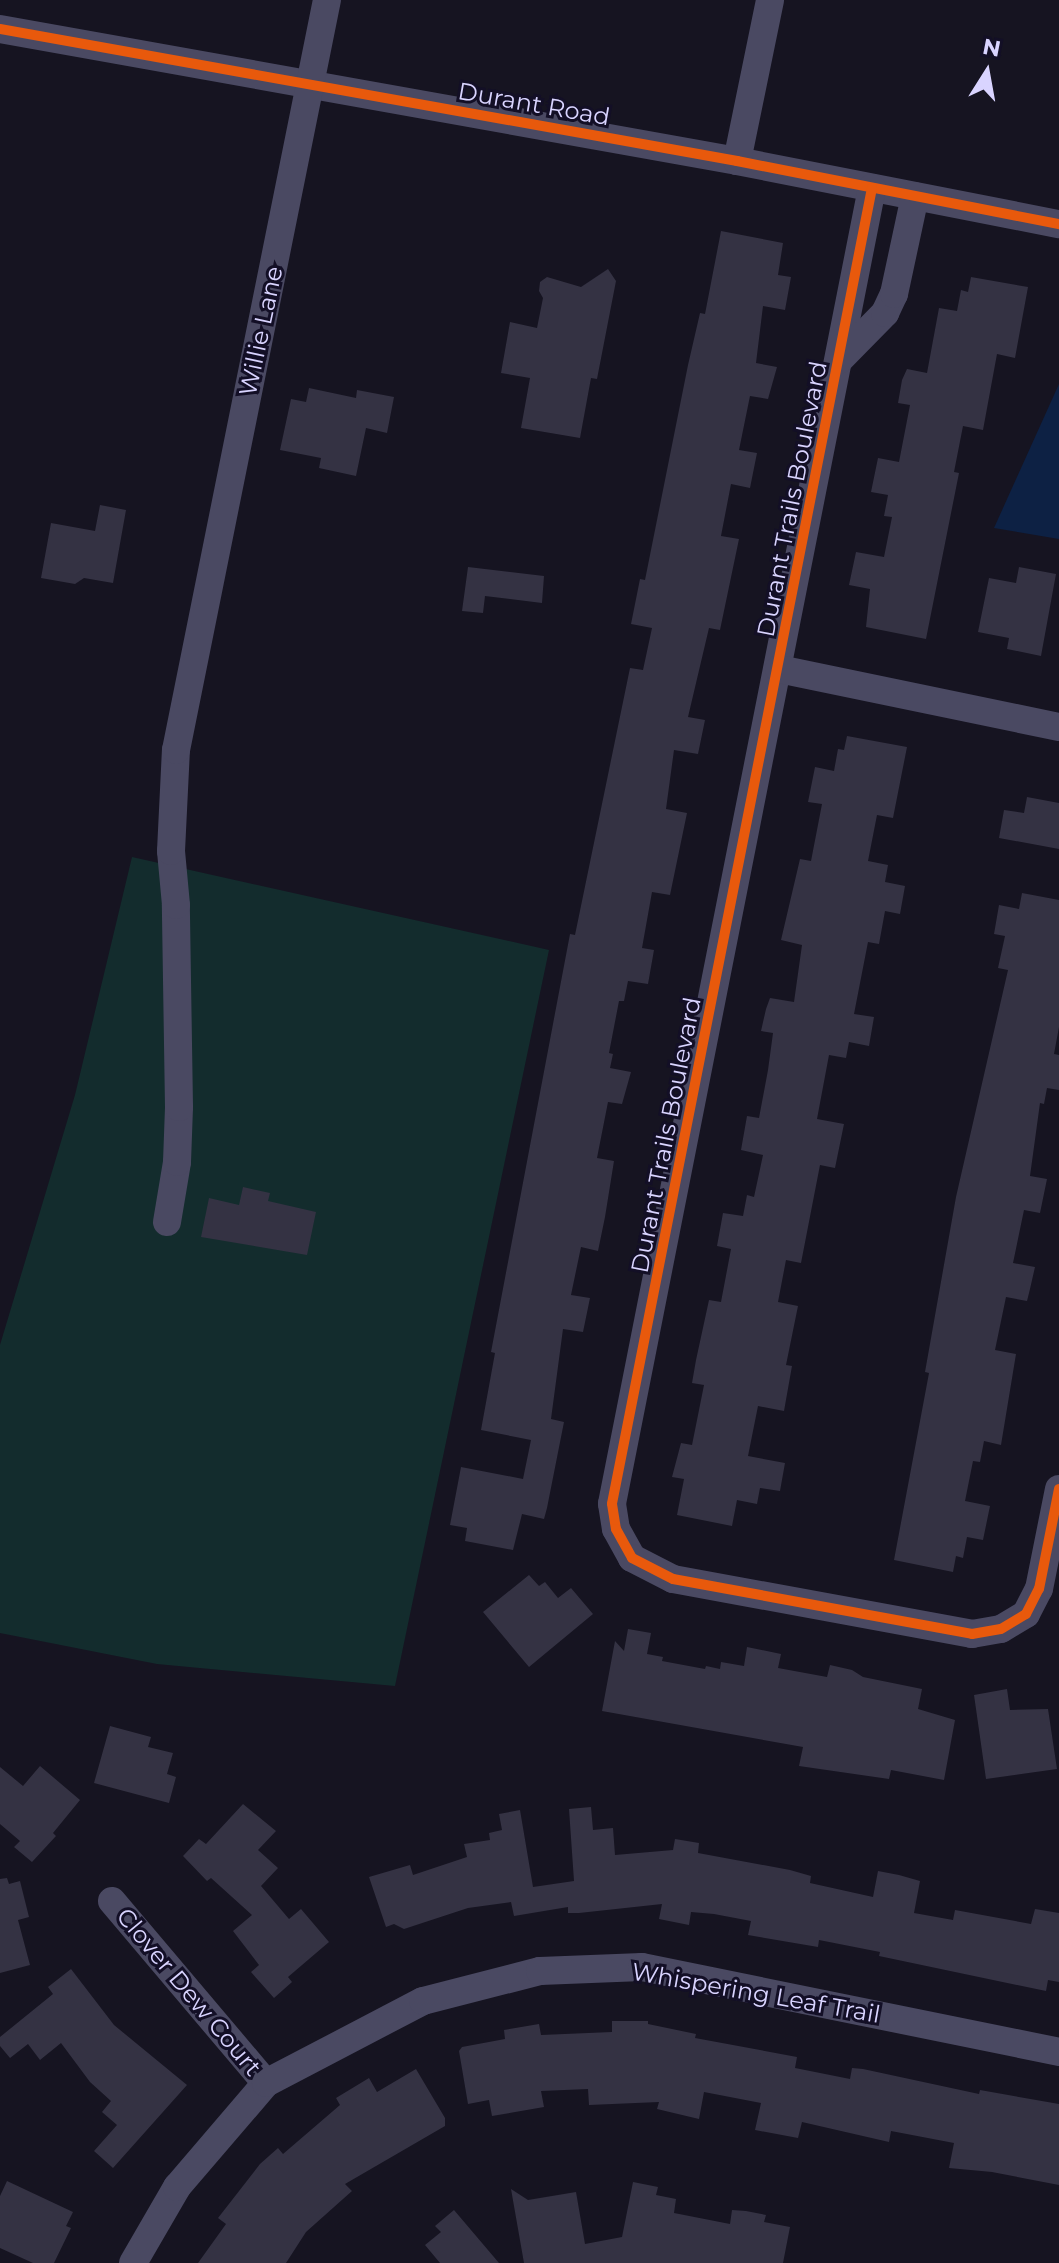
<!DOCTYPE html>
<style>
body{margin:0}
#map{position:relative;width:1059px;height:2263px;overflow:hidden;background:#161421;font-family:Montserrat,sans-serif}
div>[style]{position:absolute}
.green>*{inset:0;background:#132c2d}
.water>*{inset:0;background:#0d2144}
.building>*{inset:0;background:#343243}
.minor>*{height:28px;margin:-14px;padding:0 14px;transform-origin:14px;border-radius:14px;background:#4a4962}
.cycleway>*{height:10px;margin:-5px;padding:0 5px;transform-origin:5px;border-radius:5px;background:#e8590c}
span{translate:-50% -50%;white-space:nowrap;text-align:center;line-height:1.15;-webkit-text-stroke:6px #130f26;paint-order:stroke}
.street-label{font-size:24px;color:#d9d4ff}
.north{position:absolute;left:947px;top:32px;width:80px;height:80px;-webkit-text-stroke:6px #130f26;paint-order:stroke;rotate:11deg;font-size:22px;font-weight:700;line-height:32px;text-align:center;color:#d9d4ff}
.north::after{content:'';display:block;margin:auto;width:28px;height:36px;background:#d9d4ff;clip-path:polygon(50% 0,100% 100%,50% 72%,0 100%)}
</style>
<div id="map">
<div class="green">
<div style="clip-path:polygon(132px 857px,549px 950px,395px 1686px,157px 1664px,0 1633px,0 1345px,75px 1095px)"></div>
</div>
<div class="water">
<div style="clip-path:polygon(1059px 384px,1059px 539px,994px 528px)"></div>
</div>
<div class="building">
<div style="clip-path:polygon(721px 231px,783px 243px,778px 275px,791px 277px,785px 310px,763px 306px,756px 363px,777px 367px,768px 399px,750px 396px,739px 450px,757px 453px,750px 488px,731px 484px,721px 536px,739px 539px,720px 630px,709px 628px,688px 717px,705px 720px,698px 754px,674px 750px,666px 809px,687px 813px,670px 895px,652px 892px,642px 948px,654px 950px,648px 984px,628px 981px,624px 1001px,619px 1001px,609px 1053px,613px 1054px,610px 1068px,631px 1072px,622px 1104px,608px 1102px,597px 1158px,614px 1161px,605px 1217px,598px 1251px,581px 1247px,571px 1295px,590px 1298px,583px 1332px,563px 1329px,551px 1419px,564px 1422px,547px 1508px,544px 1519px,522px 1514px,513px 1550px,465px 1541px,467px 1528px,450px 1525px,461px 1467px,523px 1479px,531px 1440px,481px 1430px,495px 1353px,491px 1352px,570px 934px,575px 935px,630px 668px,643px 670px,652px 628px,631px 624px,640px 579px,645px 580px,688px 365px,700px 313px,705px 314px)"></div>
<div style="clip-path:polygon(608px 269px,616px 281px,597px 379px,591px 378px,580px 438px,521px 428px,530px 378px,501px 373px,510px 322px,537px 328px,543px 298px,539px 291px,540px 282px,547px 277px,581px 287px)"></div>
<div style="clip-path:polygon(971px 277px,1028px 287px,1015px 358px,997px 354px,983px 430px,963px 426px,954px 472px,959px 473px,926px 639px,866px 627px,870px 589px,849px 585px,856px 552px,884px 557px,892px 517px,884px 516px,888px 495px,871px 492px,878px 458px,899px 462px,910px 405px,898px 403px,902px 380px,907px 369px,927px 373px,939px 308px,957px 311px,961px 290px,968px 292px)"></div>
<div style="clip-path:polygon(309px 388px,356px 398px,357px 390px,394px 397px,387px 433px,366px 428px,356px 476px,319px 468px,321px 458px,280px 450px,291px 399px,306px 402px)"></div>
<div style="clip-path:polygon(100px 505px,126px 510px,113px 583px,84px 578px,75px 584px,41px 578px,51px 523px,95px 531px)"></div>
<div style="clip-path:polygon(468px 567px,544px 576px,542px 603px,485px 596px,483px 613px,462px 611px)"></div>
<div style="clip-path:polygon(1019px 567px,1056px 574px,1041px 656px,1007px 649px,1009px 638px,978px 632px,989px 578px,1016px 583px)"></div>
<div style="clip-path:polygon(847px 736px,907px 747px,893px 818px,877px 815px,868px 861px,888px 865px,885px 882px,905px 886px,900px 914px,885px 911px,879px 944px,868px 942px,854px 1014px,874px 1017px,869px 1046px,849px 1042px,846px 1058px,829px 1055px,817px 1119px,844px 1124px,835px 1168px,820px 1165px,801px 1263px,786px 1260px,778px 1302px,798px 1306px,786px 1365px,792px 1366px,784px 1411px,758px 1406px,748px 1456px,785px 1463px,780px 1491px,760px 1488px,757px 1504px,737px 1500px,732px 1526px,677px 1515px,684px 1479px,672px 1477px,681px 1443px,692px 1445px,704px 1385px,692px 1383px,696px 1360px,709px 1300px,721px 1302px,731px 1249px,717px 1246px,723px 1213px,743px 1216px,747px 1195px,754px 1197px,763px 1155px,741px 1150px,747px 1116px,759px 1118px,768px 1070px,773px 1033px,761px 1031px,766px 1009px,770px 998px,794px 1002px,802px 945px,781px 940px,800px 859px,811px 861px,822px 804px,808px 802px,815px 767px,834px 771px,838px 749px,844px 750px)"></div>
<div style="clip-path:polygon(1027px 797px,1059px 803px,1059px 849px,999px 838px,1004px 810px,1024px 813px)"></div>
<div style="clip-path:polygon(1022px 893px,1059px 900px,1059px 1027px,1054px 1054px,1059px 1055px,1059px 1090px,1047px 1088px,1044px 1104px,1040px 1103px,1030px 1176px,1047px 1179px,1040px 1213px,1024px 1210px,1013px 1263px,1035px 1267px,1030px 1289px,1027px 1301px,1006px 1297px,995px 1350px,1016px 1354px,1001px 1445px,984px 1441px,980px 1462px,973px 1461px,965px 1501px,990px 1506px,983px 1540px,967px 1537px,963px 1558px,956px 1556px,953px 1572px,894px 1560px,929px 1373px,925px 1372px,956px 1197px,1008px 970px,998px 968px,1005px 936px,994px 934px,999px 905px,1019px 909px)"></div>
<div style="clip-path:polygon(243px 1187px,270px 1193px,268px 1201px,316px 1212px,307px 1255px,201px 1237px,209px 1198px,239px 1205px)"></div>
<div style="clip-path:polygon(529px 1575px,539px 1586px,545px 1582px,558px 1598px,571px 1588px,593px 1614px,529px 1667px,483px 1612px)"></div>
<div style="clip-path:polygon(628px 1629px,651px 1633px,647px 1654px,663px 1657px,662px 1661px,705px 1669px,706px 1666px,720px 1669px,721px 1662px,744px 1666px,747px 1647px,781px 1654px,778px 1668px,827px 1677px,830px 1665px,852px 1670px,863px 1677px,922px 1689px,918px 1709px,955px 1720px,944px 1780px,891px 1770px,889px 1779px,799px 1766px,803px 1747px,602px 1711px,615px 1641px,624px 1651px)"></div>
<div style="clip-path:polygon(1007px 1689px,1010px 1710px,1048px 1709px,1057px 1769px,986px 1779px,974px 1695px)"></div>
<div style="clip-path:polygon(110px 1726px,151px 1737px,148px 1747px,173px 1753px,167px 1774px,176px 1777px,169px 1803px,94px 1783px)"></div>
<div style="clip-path:polygon(40px 1766px,80px 1800px,53px 1833px,56px 1836px,32px 1862px,14px 1847px,20px 1841px,0 1824px,0 1767px,23px 1786px)"></div>
<div style="clip-path:polygon(243px 1804px,276px 1831px,258px 1850px,278px 1868px,261px 1886px,289px 1919px,301px 1909px,329px 1942px,288px 1977px,292px 1982px,274px 1998px,251px 1972px,259px 1965px,233px 1931px,252px 1915px,211px 1878px,207px 1881px,183px 1856px,199px 1839px,206px 1844px)"></div>
<div style="clip-path:polygon(591px 1807px,593px 1830px,613px 1828px,615px 1855px,673px 1850px,675px 1839px,699px 1843px,698px 1853px,790px 1870px,811px 1876px,810px 1883px,873px 1897px,878px 1871px,899px 1875px,920px 1881px,914px 1913px,953px 1920px,955px 1910px,1031px 1924px,1035px 1909px,1059px 1913px,1059px 1982px,1048px 1980px,1046px 1991px,879px 1956px,880px 1952px,819px 1940px,818px 1947px,748px 1935px,751px 1921px,714px 1914px,691px 1912px,689px 1925px,659px 1919px,662px 1904px,579px 1913px,568px 1913px,568px 1907px,514px 1916px,511px 1902px,468px 1908px,404px 1929px,394px 1924px,386px 1927px,369px 1877px,410px 1865px,413px 1875px,467px 1857px,464px 1844px,490px 1840px,489px 1833px,502px 1830px,499px 1814px,520px 1810px,533px 1887px,574px 1881px,569px 1809px)"></div>
<div style="clip-path:polygon(7px 1878px,9px 1884px,20px 1881px,29px 1917px,18px 1920px,30px 1965px,0 1973px,0 1879px)"></div>
<div style="clip-path:polygon(71px 1969px,114px 2025px,187px 2085px,113px 2168px,94px 2151px,117px 2125px,102px 2112px,111px 2101px,90px 2082px,61px 2043px,40px 2060px,28px 2044px,10px 2058px,0 2046px,0 2037px,53px 1994px,48px 1987px)"></div>
<div style="clip-path:polygon(612px 2021px,648px 2021px,648px 2024px,696px 2034px,695px 2038px,797px 2057px,795px 2068px,850px 2079px,852px 2068px,863px 2069px,979px 2094px,980px 2090px,1059px 2104px,1059px 2185px,992px 2172px,949px 2168px,954px 2143px,891px 2131px,889px 2142px,802px 2122px,798px 2138px,755px 2130px,761px 2103px,704px 2092px,699px 2119px,657px 2109px,659px 2102px,589px 2105px,588px 2089px,541px 2091px,544px 2107px,492px 2116px,489px 2100px,468px 2104px,459px 2051px,462px 2047px,505px 2039px,504px 2030px,539px 2024px,541px 2035px,612px 2032px)"></div>
<div style="clip-path:polygon(416px 2069px,445px 2118px,445px 2126px,345px 2184px,352px 2191px,306px 2232px,286px 2263px,198px 2263px,226px 2224px,218px 2218px,260px 2164px,278px 2148px,283px 2154px,340px 2105px,336px 2098px,369px 2078px,377px 2092px)"></div>
<div style="clip-path:polygon(7px 2181px,73px 2212px,66px 2226px,71px 2228px,54px 2263px,33px 2263px,0 2248px,0 2196px)"></div>
<div style="clip-path:polygon(633px 2182px,658px 2187px,656px 2195px,676px 2199px,674px 2213px,730px 2224px,732px 2210px,746px 2211px,766px 2215px,764px 2222px,790px 2227px,783px 2263px,524px 2263px,511px 2189px,528px 2200px,576px 2192px,585px 2244px,622px 2237px)"></div>
<div style="clip-path:polygon(454px 2210px,499px 2263px,440px 2263px,425px 2245px,441px 2232px,435px 2226px)"></div>
</div>
<div class="minor">
<div style="left:0;top:29px;width:749px;rotate:10.15deg"></div>
<div style="left:737px;top:161px;width:328px;rotate:11.1deg"></div>
<div style="left:737px;top:161px;width:164px;rotate:-78.4deg"></div>
<div style="left:872px;top:188px;width:1341px;rotate:101.18deg"></div>
<div style="left:612px;top:1504px;width:25px;rotate:81deg"></div>
<div style="left:616px;top:1529px;width:33px;rotate:61deg"></div>
<div style="left:632px;top:1558px;width:46px;rotate:27.1deg"></div>
<div style="left:673px;top:1579px;width:304px;rotate:10.4deg"></div>
<div style="left:972px;top:1634px;width:29px;rotate:-10deg"></div>
<div style="left:1001px;top:1629px;width:29px;rotate:-31deg"></div>
<div style="left:1026px;top:1614px;width:28px;rotate:-63deg"></div>
<div style="left:1039px;top:1589px;width:102px;rotate:-78.7deg"></div>
<div style="left:839px;top:360px;width:66px;rotate:-45.6deg"></div>
<div style="left:885px;top:313px;width:21px;rotate:-65deg"></div>
<div style="left:894px;top:294px;width:100px;rotate:-77.9deg"></div>
<div style="left:779px;top:669px;width:286px;rotate:11.7deg"></div>
<div style="left:167px;top:1222px;width:61px;rotate:-80.5deg"></div>
<div style="left:177px;top:1162px;width:55px;rotate:-87.9deg"></div>
<div style="left:179px;top:1107px;width:202px;rotate:-90.9deg"></div>
<div style="left:176px;top:905px;width:54px;rotate:-95.3deg"></div>
<div style="left:171px;top:851px;width:101px;rotate:-87.2deg"></div>
<div style="left:176px;top:750px;width:765px;rotate:-78.62deg"></div>
<div style="left:112px;top:1901px;width:238px;rotate:49.8deg"></div>
<div style="left:133px;top:2263px;width:88px;rotate:-59.9deg"></div>
<div style="left:177px;top:2187px;width:137px;rotate:-49.4deg"></div>
<div style="left:266px;top:2083px;width:177px;rotate:-27.6deg"></div>
<div style="left:423px;top:2001px;width:121px;rotate:-14.4deg"></div>
<div style="left:540px;top:1971px;width:102px;rotate:-2.2deg"></div>
<div style="left:642px;top:1967px;width:426px;rotate:11.5deg"></div>
</div>
<div class="cycleway">
<div style="left:0;top:29px;width:749px;rotate:10.15deg"></div>
<div style="left:737px;top:161px;width:328px;rotate:11.1deg"></div>
<div style="left:872px;top:188px;width:1341px;rotate:101.18deg"></div>
<div style="left:612px;top:1504px;width:25px;rotate:81deg"></div>
<div style="left:616px;top:1529px;width:33px;rotate:61deg"></div>
<div style="left:632px;top:1558px;width:46px;rotate:27.1deg"></div>
<div style="left:673px;top:1579px;width:304px;rotate:10.4deg"></div>
<div style="left:972px;top:1634px;width:29px;rotate:-10deg"></div>
<div style="left:1001px;top:1629px;width:29px;rotate:-31deg"></div>
<div style="left:1026px;top:1614px;width:28px;rotate:-63deg"></div>
<div style="left:1039px;top:1589px;width:102px;rotate:-78.7deg"></div>
</div>
<div class="street-label">
<span style="left:534px;top:104px;rotate:10deg">Durant Road</span>
<span style="left:261px;top:331px;rotate:-78deg">Willie Lane</span>
<span style="left:792px;top:499px;rotate:-79deg">Durant Trails Boulevard</span>
<span style="left:666px;top:1135px;rotate:-79deg">Durant Trails Boulevard</span>
<span style="left:189px;top:1992px;rotate:50deg">Clover Dew Court</span>
<span style="left:756px;top:1993px;rotate:10deg">Whispering Leaf Trail</span>
</div>
<div class="north">N</div>
</div>
